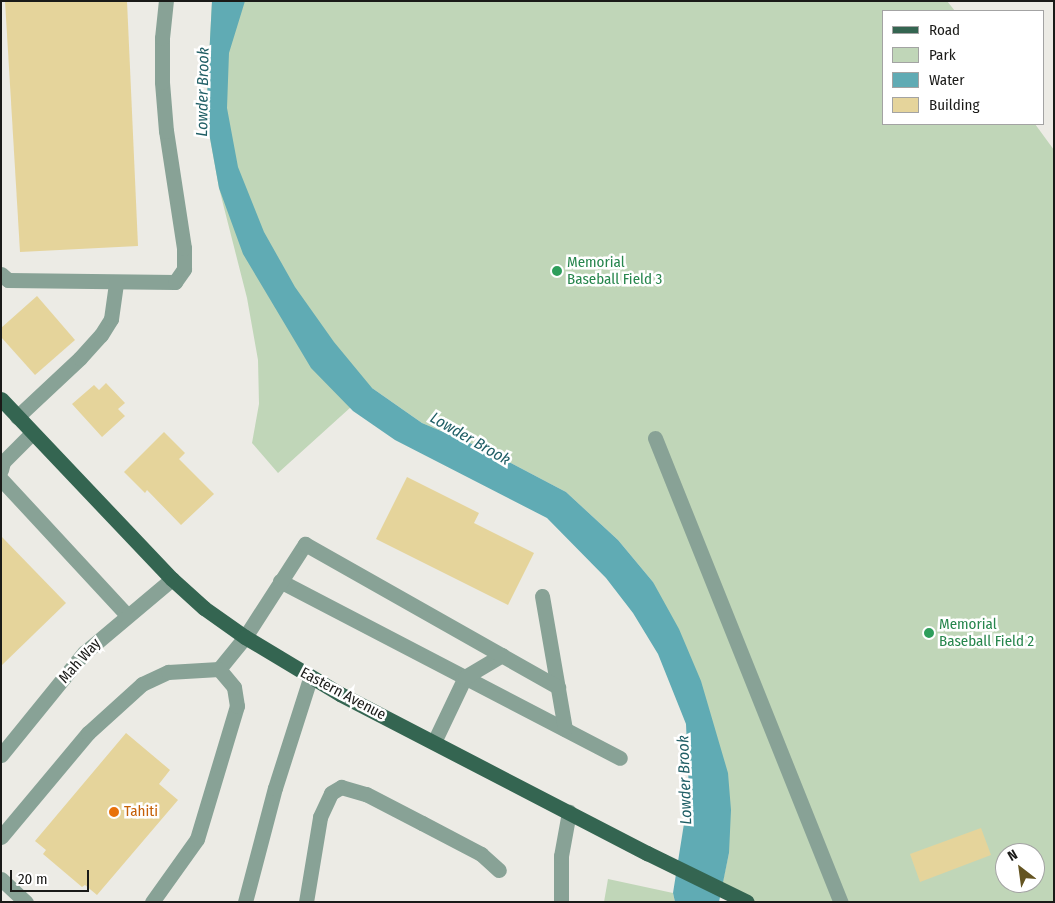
<!DOCTYPE html>
<style>
body{margin:0}
#map{position:relative;width:1055px;height:903px;overflow:hidden;background:#ecebe5;font-family:"Fira Sans Condensed",sans-serif}
div>[style]{position:absolute}
.green>*{inset:0;background:#c0d6b8}
.water>*{inset:0;background:#60abb4}
.building>*{inset:0;background:#e5d49b}
.minor>*{height:15px;margin:-7.5px;padding:0 7.5px;transform-origin:7.5px;border-radius:7.5px;background:#88a296}
.major>*{height:15px;margin:-7.5px;padding:0 7.5px;transform-origin:7.5px;border-radius:7.5px;background:#346551}
.dots>*{width:14px;height:14px;translate:-50% -50%;box-sizing:border-box;border:2px solid #fff;border-radius:50%}
span{translate:-50% -50%;white-space:nowrap;text-align:center;line-height:1.15;-webkit-text-stroke:5px #fff;paint-order:stroke}
.leisure-label{font-size:15px;color:#27864d}
.left{translate:0 -50%;text-align:left}
.street-label{font-size:15px;color:#1a1a18}
.food-label{font-size:15px;color:#c56008}
.water-label{font-size:16px;color:#1f5e65;font-style:italic}
.frame{position:absolute;inset:0;border:2px solid #1a1a18;pointer-events:none}
.legend{position:absolute;left:882px;top:10px;width:162px;height:115px;box-sizing:border-box;background:#fff;border:1px solid #a3a3a3;margin:0;padding:6px 9px;list-style:none;font-size:15px;color:#1a1a18}
.legend li{display:flex;align-items:center;gap:10px;height:25px}
.legend b{width:25px;border:1px solid #a3a3a3}
.north{position:absolute;left:995px;top:843px;width:50px;height:50px;box-sizing:border-box;background:#fff;border:1px solid #a3a3a3;border-radius:50%;rotate:330deg;font-size:14px;font-weight:700;line-height:20px;text-align:center;color:#1a1a18}
.north::after{content:'';display:block;margin:auto;width:18px;height:22px;background:#645421;clip-path:polygon(50% 0,100% 100%,50% 72%,0 100%)}
.scale{position:absolute;left:10px;top:870px;width:79px;height:22px;box-sizing:border-box;border:2px solid #1a1a18;border-top:0;padding-left:6px;font-size:15px;line-height:18px;white-space:nowrap;color:#1a1a18;-webkit-text-stroke:4px #fff;paint-order:stroke}
</style>
<div id="map">
<div class="green">
<div style="clip-path:polygon(evenodd,212px 1px,947px 1px,955px 11px,884px 11px,884px 124px,1035px 124px,1054px 150px,1054px 902px,747px 902px,721px 890px,729px 853px,653px 582px,618px 540px,566px 492px,484px 449px,422px 423px,372px 388px,278px 473px,252px 443px,259px 404px,258px 360px,247px 298px,219px 188px,206px 116px,212px 1px,1005px 853px,1035px 853px,1035px 883px,1005px 883px,1005px 853px)"></div>
<div style="clip-path:polygon(608px 879px,673px 893px,675px 902px,604px 902px)"></div>
</div>
<div class="water">
<div style="clip-path:polygon(212px 1px,245px 1px,229px 53px,227px 108px,238px 167px,264px 232px,295px 287px,334px 342px,372px 388px,422px 423px,484px 449px,566px 492px,618px 540px,653px 582px,679px 629px,701px 681px,728px 773px,731px 810px,729px 853px,719px 902px,675px 902px,673px 893px,689px 792px,686px 724px,658px 654px,633px 613px,606px 578px,547px 518px,395px 440px,353px 411px,311px 368px,243px 254px,219px 188px,206px 116px)"></div>
</div>
<div class="building">
<div style="clip-path:polygon(5px 1px,127px 1px,138px 246px,20px 252px)"></div>
<div style="clip-path:polygon(37px 296px,75px 340px,35px 375px,1px 337px,1px 328px)"></div>
<div style="clip-path:polygon(106px 383px,125px 403px,118px 409px,125px 416px,102px 437px,72px 404px,94px 385px,99px 390px)"></div>
<div style="clip-path:polygon(164px 432px,185px 453px,179px 459px,214px 494px,181px 525px,147px 490px,145px 493px,124px 472px)"></div>
<div style="clip-path:polygon(407px 477px,479px 513px,474px 523px,534px 553px,508px 605px,376px 539px)"></div>
<div style="clip-path:polygon(1px 536px,66px 603px,1px 666px)"></div>
<div style="clip-path:polygon(126px 733px,170px 770px,159px 784px,178px 800px,97px 895px,85px 885px,82px 887px,43px 854px,46px 850px,35px 841px)"></div>
<div style="clip-path:polygon(981px 828px,991px 855px,920px 882px,910px 854px)"></div>
</div>
<div class="minor">
<div style="left:1px;top:274px;width:9px;rotate:41deg"></div>
<div style="left:8px;top:280px;width:167px;rotate:0.7deg"></div>
<div style="left:175px;top:282px;width:16px;rotate:-55deg"></div>
<div style="left:184px;top:269px;width:21px;rotate:-90deg"></div>
<div style="left:184px;top:248px;width:118px;rotate:-98.7deg"></div>
<div style="left:166px;top:131px;width:49px;rotate:-94.7deg"></div>
<div style="left:162px;top:82px;width:44px;rotate:-90deg"></div>
<div style="left:162px;top:38px;width:37px;rotate:-84deg"></div>
<div style="left:17px;top:417px;width:86px;rotate:-43.1deg"></div>
<div style="left:80px;top:358px;width:31px;rotate:-48deg"></div>
<div style="left:101px;top:335px;width:19px;rotate:-58deg"></div>
<div style="left:111px;top:319px;width:37px;rotate:-82deg"></div>
<div style="left:655px;top:438px;width:500px;rotate:68.2deg"></div>
<div style="left:1px;top:470px;width:8px;rotate:-76deg"></div>
<div style="left:3px;top:462px;width:41px;rotate:-45deg"></div>
<div style="left:1px;top:479px;width:185px;rotate:47.2deg"></div>
<div style="left:280px;top:581px;width:383px;rotate:27.5deg"></div>
<div style="left:542px;top:596px;width:135px;rotate:80.2deg"></div>
<div style="left:434px;top:742px;width:72px;rotate:-64.5deg"></div>
<div style="left:465px;top:677px;width:43px;rotate:-30.7deg"></div>
<div style="left:1px;top:755px;width:132px;rotate:-50.9deg"></div>
<div style="left:84px;top:653px;width:115px;rotate:-40.1deg"></div>
<div style="left:1px;top:837px;width:136px;rotate:-50.1deg"></div>
<div style="left:88px;top:733px;width:73px;rotate:-42.2deg"></div>
<div style="left:142px;top:684px;width:29px;rotate:-25deg"></div>
<div style="left:168px;top:672px;width:51px;rotate:-3.4deg"></div>
<div style="left:219px;top:669px;width:41px;rotate:-50.9deg"></div>
<div style="left:245px;top:637px;width:111px;rotate:-57.2deg"></div>
<div style="left:305px;top:544px;width:291px;rotate:29.5deg"></div>
<div style="left:1px;top:879px;width:34px;rotate:43deg"></div>
<div style="left:152px;top:902px;width:77px;rotate:-54.5deg"></div>
<div style="left:197px;top:839px;width:139px;rotate:-73.3deg"></div>
<div style="left:237px;top:706px;width:19px;rotate:-99deg"></div>
<div style="left:234px;top:687px;width:23px;rotate:-130deg"></div>
<div style="left:245px;top:902px;width:118px;rotate:-75.3deg"></div>
<div style="left:275px;top:788px;width:115px;rotate:-72.3deg"></div>
<div style="left:306px;top:902px;width:86px;rotate:-80.6deg"></div>
<div style="left:320px;top:817px;width:26px;rotate:-65deg"></div>
<div style="left:331px;top:793px;width:12px;rotate:-31deg"></div>
<div style="left:341px;top:787px;width:26px;rotate:16deg"></div>
<div style="left:366px;top:794px;width:63px;rotate:27.4deg"></div>
<div style="left:422px;top:823px;width:67px;rotate:27.7deg"></div>
<div style="left:481px;top:854px;width:24px;rotate:42deg"></div>
<div style="left:561px;top:902px;width:46px;rotate:-90deg"></div>
<div style="left:561px;top:856px;width:45px;rotate:-79.7deg"></div>
</div>
<div class="major">
<div style="left:1px;top:399px;width:248px;rotate:46.5deg"></div>
<div style="left:172px;top:579px;width:43px;rotate:42.2deg"></div>
<div style="left:204px;top:608px;width:50px;rotate:35.3deg"></div>
<div style="left:245px;top:637px;width:111px;rotate:31deg"></div>
<div style="left:340px;top:694px;width:346px;rotate:27.4deg"></div>
<div style="left:647px;top:853px;width:111px;rotate:26.1deg"></div>
</div>
<div class="dots">
<div style="left:557px;top:271px;background:#2e9e5b"></div>
<div style="left:929px;top:633px;background:#2e9e5b"></div>
<div style="left:114px;top:812px;background:#e8710a"></div>
</div>
<div class="leisure-label">
<span class="left" style="left:567px;top:271px">Memorial<br>Baseball Field 3</span>
<span class="left" style="left:939px;top:633px">Memorial<br>Baseball Field 2</span>
</div>
<div class="street-label">
<span style="left:80px;top:661px;rotate:-48deg">Mah Way</span>
<span style="left:343px;top:694px;rotate:28deg">Eastern Avenue</span>
</div>
<div class="food-label">
<span class="left" style="left:124px;top:812px">Tahiti</span>
</div>
<div class="water-label">
<span style="left:203px;top:92px;rotate:-89deg">Lowder Brook</span>
<span style="left:470px;top:439px;rotate:30deg">Lowder Brook</span>
<span style="left:685px;top:780px;rotate:-92deg">Lowder Brook</span>
</div>
<div class="frame"></div>
<ul class="legend">
<li><b style="height:6px;background:#346551"></b>Road</li>
<li><b style="height:14px;background:#c0d6b8"></b>Park</li>
<li><b style="height:14px;background:#60abb4"></b>Water</li>
<li><b style="height:14px;background:#e5d49b"></b>Building</li>
</ul>
<div class="north">N</div>
<div class="scale">20 m</div>
</div>
